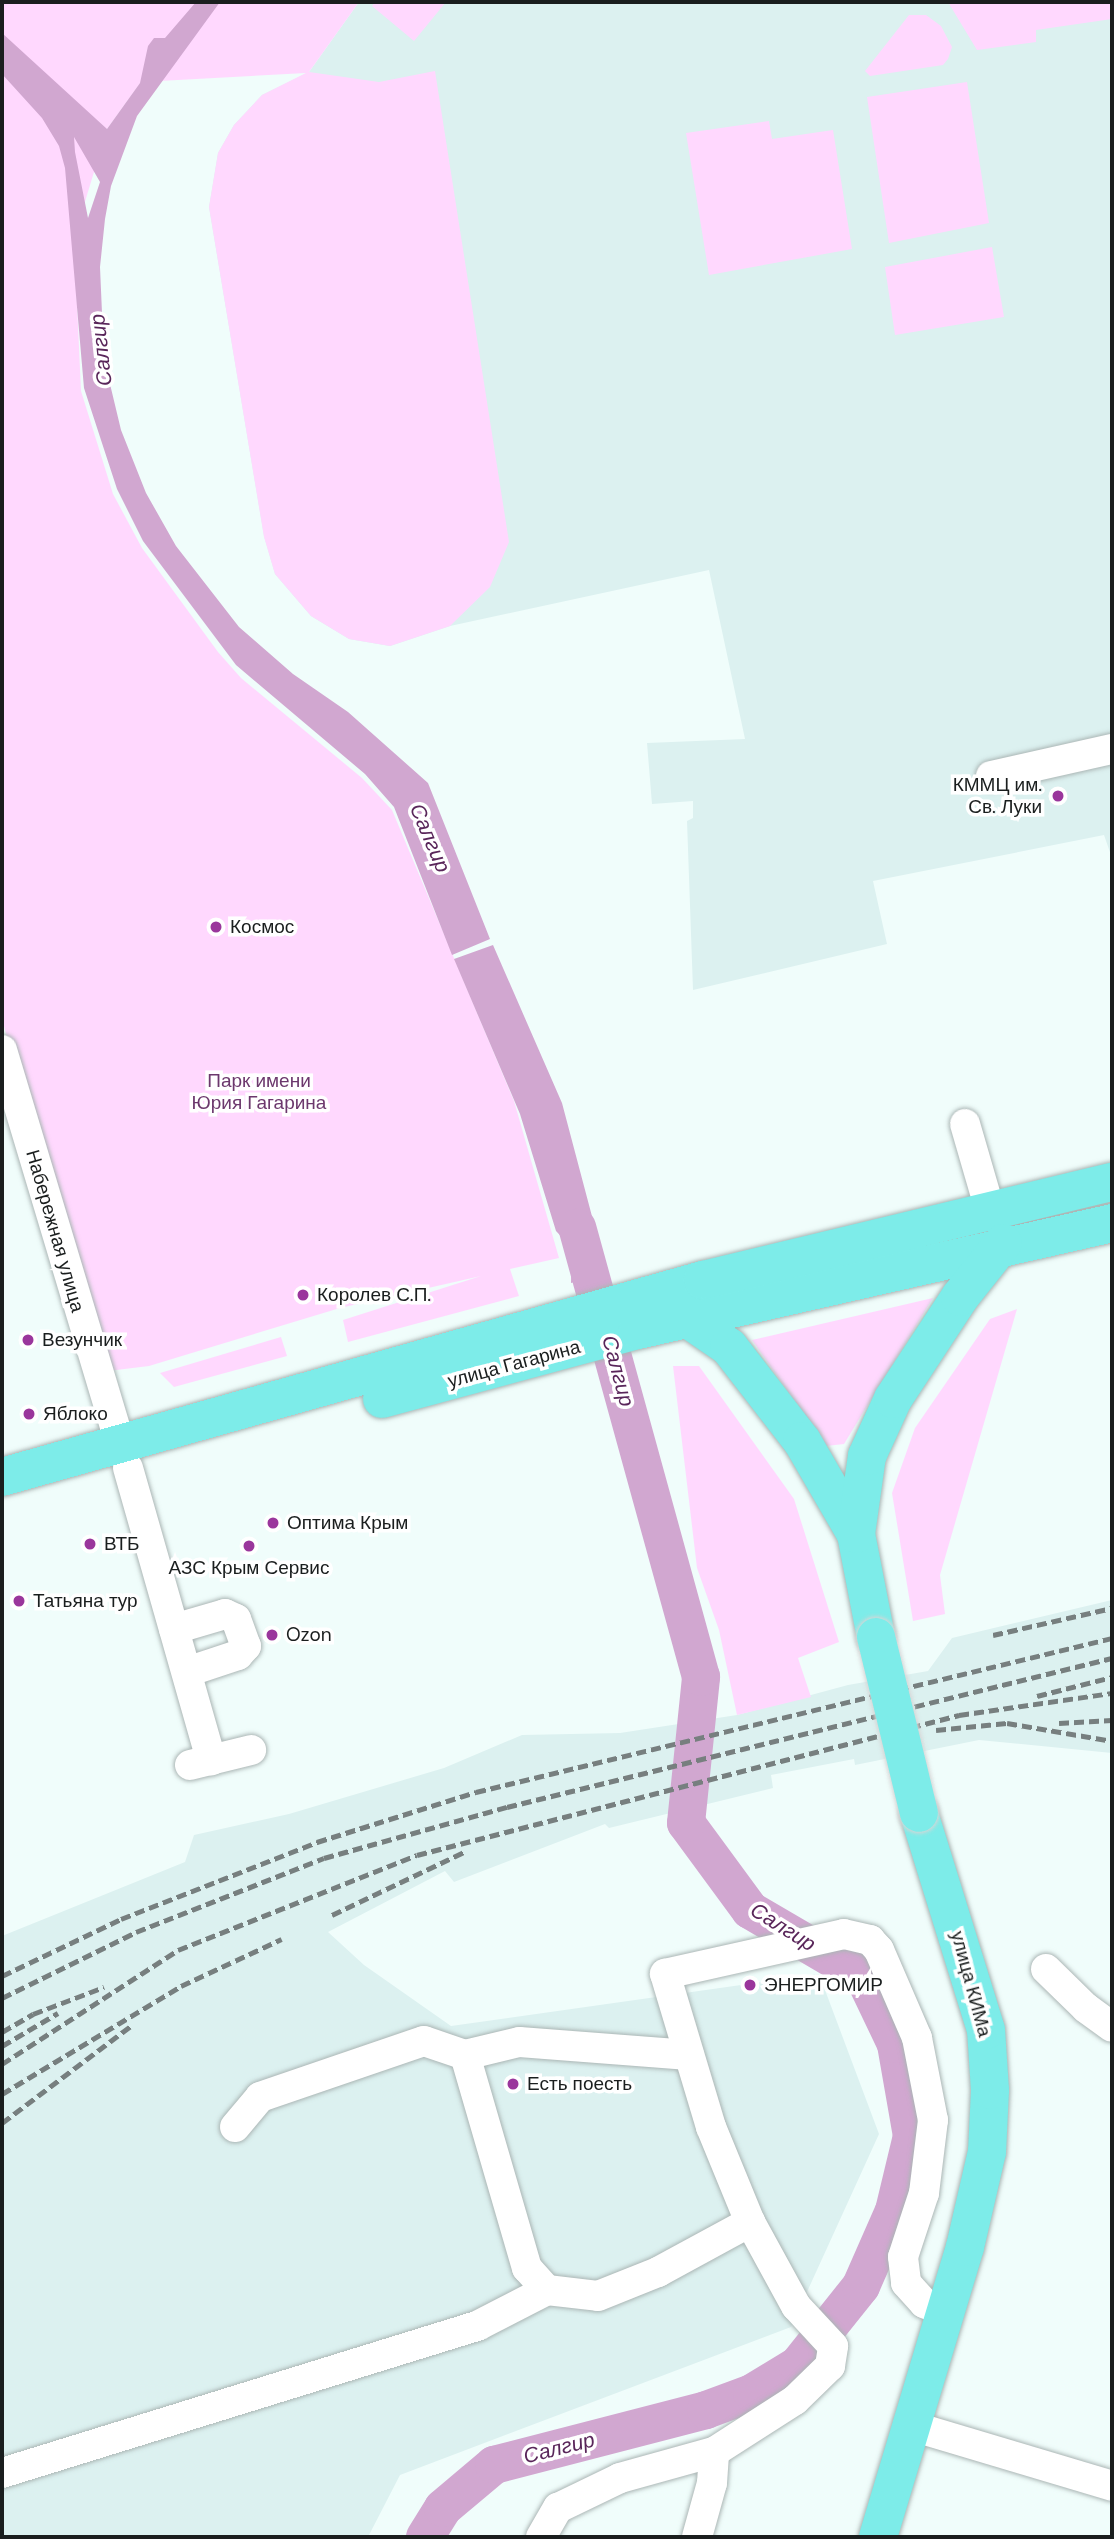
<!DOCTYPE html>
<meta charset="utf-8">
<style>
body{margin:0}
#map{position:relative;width:1114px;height:2539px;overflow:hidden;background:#f0fdfb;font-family:"DM Sans",sans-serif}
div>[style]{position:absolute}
.built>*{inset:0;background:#dcf1f0}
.green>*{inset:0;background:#ffd8fe}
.water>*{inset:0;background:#d1a7d0}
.river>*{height:38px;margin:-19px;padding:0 19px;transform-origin:19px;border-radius:19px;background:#d1a7d0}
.roads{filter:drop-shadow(0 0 2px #abb6b5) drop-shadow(0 0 2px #abb6b5)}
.minor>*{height:30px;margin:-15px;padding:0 15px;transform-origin:15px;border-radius:15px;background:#fff}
.major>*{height:38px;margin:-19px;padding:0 19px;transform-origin:19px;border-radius:19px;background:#7dece9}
.rail>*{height:5px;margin-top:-2.5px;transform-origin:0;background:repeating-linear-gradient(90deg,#777f7f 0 10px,transparent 0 15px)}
.bridges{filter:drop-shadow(0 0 2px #d6d6d6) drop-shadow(0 0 2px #d6d6d6)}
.major-bridge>*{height:38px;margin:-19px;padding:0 19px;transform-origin:19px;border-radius:19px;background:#7dece9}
.dots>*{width:19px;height:19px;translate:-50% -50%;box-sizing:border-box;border:4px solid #fff;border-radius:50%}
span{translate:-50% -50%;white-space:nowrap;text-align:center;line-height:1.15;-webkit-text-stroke:7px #fff;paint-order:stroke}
.poi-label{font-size:19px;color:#1a1e1e}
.right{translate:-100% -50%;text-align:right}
.left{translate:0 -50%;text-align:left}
.park-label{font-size:19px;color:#6c386d}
.street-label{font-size:19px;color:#1a1e1e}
.water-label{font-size:21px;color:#59265a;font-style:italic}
.frame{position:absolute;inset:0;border:4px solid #1a1e1e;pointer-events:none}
</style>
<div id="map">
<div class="built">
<div style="clip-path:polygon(359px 2px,1112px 2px,1112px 858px,1104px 835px,873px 881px,887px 944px,693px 990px,687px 821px,693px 818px,693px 801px,652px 804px,647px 743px,745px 739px,709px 570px,450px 626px,390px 646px,349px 639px,311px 616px,275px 574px,264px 536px,209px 207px,218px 153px,234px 125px,262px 95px,309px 72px)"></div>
<div style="clip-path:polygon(1112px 1600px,1112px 1753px,979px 1740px,855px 1765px,854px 1759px,771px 1775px,773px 1788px,609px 1828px,605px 1824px,454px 1882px,445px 1871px,328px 1932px,364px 1965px,451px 2026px,819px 1974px,879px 2134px,791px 2327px,400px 2475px,368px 2537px,2px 2537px,2px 1936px,185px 1862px,194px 1835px,289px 1814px,444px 1768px,522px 1735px,620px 1733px,737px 1715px,848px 1685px,928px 1671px,952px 1638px)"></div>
</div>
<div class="green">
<div style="clip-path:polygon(2px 2px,359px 2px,309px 72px,379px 82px,435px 71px,509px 542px,490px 587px,450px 626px,390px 646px,349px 639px,311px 616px,275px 574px,264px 537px,209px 207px,218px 153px,234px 125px,262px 95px,306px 73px,141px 82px,107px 129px,74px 238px,81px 391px,113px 494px,142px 548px,218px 652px,241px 678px,362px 778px,392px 810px,514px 1101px,559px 1258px,510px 1269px,519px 1296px,348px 1342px,343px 1320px,481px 1276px,340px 1308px,149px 1366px,100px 1372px,2px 1019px)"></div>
<div style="clip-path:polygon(375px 2px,446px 2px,414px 41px,372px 6px)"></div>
<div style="clip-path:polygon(948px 2px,1112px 2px,1112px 19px,1036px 30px,1036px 42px,977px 50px)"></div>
<div style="clip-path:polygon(909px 15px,926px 15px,941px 26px,952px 47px,948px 59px,943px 65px,870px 76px,865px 71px)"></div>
<div style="clip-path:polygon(967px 82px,989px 223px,889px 243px,867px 97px)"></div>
<div style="clip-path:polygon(769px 121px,772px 139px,833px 130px,852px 249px,709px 275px,686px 133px)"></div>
<div style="clip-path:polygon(992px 247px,1004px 317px,895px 335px,885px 267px)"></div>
<div style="clip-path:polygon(933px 1298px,844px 1444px,826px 1446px,752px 1340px)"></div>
<div style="clip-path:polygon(1017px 1309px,940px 1575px,945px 1614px,913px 1621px,892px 1493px,915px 1428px,990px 1319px)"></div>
<div style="clip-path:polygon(281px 1337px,287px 1356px,174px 1387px,160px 1373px)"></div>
<div style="clip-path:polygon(673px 1366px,699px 1366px,794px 1499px,839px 1642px,798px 1658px,811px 1697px,737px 1715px,719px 1630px,697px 1568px)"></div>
</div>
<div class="water">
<div style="clip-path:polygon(evenodd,196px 2px,220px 2px,137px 116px,111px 186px,105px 219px,100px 267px,104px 359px,121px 430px,146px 493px,176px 546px,239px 627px,293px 674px,348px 712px,428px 783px,490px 939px,452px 955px,394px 807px,365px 774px,236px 665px,143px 541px,117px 489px,84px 388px,65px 168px,59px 146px,42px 118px,2px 74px,2px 33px,107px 129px,140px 83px,148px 46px,154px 38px,165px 38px,196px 2px,74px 137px,100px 182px,88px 218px,75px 152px,74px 137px)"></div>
<div style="clip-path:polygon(493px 945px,562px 1103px,607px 1273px,571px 1283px,572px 1248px,556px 1231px,520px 1114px,454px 959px)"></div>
</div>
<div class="river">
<div style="left:425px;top:2537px;width:34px;rotate:-58deg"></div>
<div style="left:443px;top:2508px;width:67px;rotate:-40.1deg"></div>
<div style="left:494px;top:2465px;width:219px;rotate:-14.5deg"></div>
<div style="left:706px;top:2410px;width:49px;rotate:-20.3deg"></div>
<div style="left:752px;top:2393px;width:54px;rotate:-31.3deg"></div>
<div style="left:798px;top:2365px;width:101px;rotate:-51.4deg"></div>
<div style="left:861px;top:2286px;width:82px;rotate:-66.3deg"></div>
<div style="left:894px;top:2211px;width:77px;rotate:-76.5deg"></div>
<div style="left:912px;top:2136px;width:93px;rotate:-99.9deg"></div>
<div style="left:896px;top:2044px;width:74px;rotate:-115.5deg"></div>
<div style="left:864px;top:1977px;width:132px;rotate:-149.6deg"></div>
<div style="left:750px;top:1910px;width:108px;rotate:-126.3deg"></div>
<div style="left:686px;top:1823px;width:147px;rotate:-84.1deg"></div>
<div style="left:701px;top:1677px;width:466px;rotate:-105.4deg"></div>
</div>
<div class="roads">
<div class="minor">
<div style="left:991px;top:776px;width:124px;rotate:-12.6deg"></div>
<div style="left:2px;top:1050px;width:411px;rotate:73.3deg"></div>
<div style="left:965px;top:1124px;width:90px;rotate:73.8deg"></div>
<div style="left:128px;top:1468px;width:304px;rotate:74.1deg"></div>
<div style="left:174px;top:1629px;width:53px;rotate:-16.4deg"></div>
<div style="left:225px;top:1614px;width:12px;rotate:24deg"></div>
<div style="left:236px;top:1619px;width:29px;rotate:70deg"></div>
<div style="left:246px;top:1646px;width:12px;rotate:132deg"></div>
<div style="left:238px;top:1655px;width:54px;rotate:161.6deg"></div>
<div style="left:190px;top:1765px;width:63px;rotate:-13.8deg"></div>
<div style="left:1046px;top:1969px;width:56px;rotate:44.3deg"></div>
<div style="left:1086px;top:2008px;width:32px;rotate:36deg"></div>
<div style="left:689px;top:2055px;width:170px;rotate:-175.6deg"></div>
<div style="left:519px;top:2042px;width:56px;rotate:166.5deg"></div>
<div style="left:465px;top:2055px;width:222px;rotate:73.8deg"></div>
<div style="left:527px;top:2268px;width:30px;rotate:48deg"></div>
<div style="left:547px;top:2290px;width:51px;rotate:6.7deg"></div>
<div style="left:598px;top:2296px;width:65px;rotate:-21.8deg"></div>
<div style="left:658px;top:2272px;width:105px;rotate:-28.5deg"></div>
<div style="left:235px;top:2127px;width:39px;rotate:-50deg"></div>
<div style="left:260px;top:2097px;width:173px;rotate:-18.9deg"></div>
<div style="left:424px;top:2041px;width:43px;rotate:18.9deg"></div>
<div style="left:908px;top:2425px;width:213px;rotate:16.6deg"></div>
<div style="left:2px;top:2473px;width:499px;rotate:-17.2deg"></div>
<div style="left:479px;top:2325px;width:76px;rotate:-27.2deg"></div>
<div style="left:541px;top:2537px;width:34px;rotate:-60deg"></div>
<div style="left:558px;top:2508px;width:69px;rotate:-25.8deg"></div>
<div style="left:620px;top:2478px;width:98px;rotate:-15.5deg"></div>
<div style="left:714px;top:2452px;width:96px;rotate:-32.7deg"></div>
<div style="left:795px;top:2400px;width:49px;rotate:-44.2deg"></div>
<div style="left:830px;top:2366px;width:20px;rotate:-81deg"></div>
<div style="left:833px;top:2346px;width:54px;rotate:-132.8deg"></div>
<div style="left:796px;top:2306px;width:96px;rotate:-118.7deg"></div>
<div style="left:750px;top:2222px;width:103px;rotate:-112.3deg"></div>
<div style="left:711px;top:2127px;width:160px;rotate:-106.7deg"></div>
<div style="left:665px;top:1974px;width:183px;rotate:-12.6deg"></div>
<div style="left:844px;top:1934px;width:27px;rotate:13deg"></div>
<div style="left:870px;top:1940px;width:13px;rotate:48deg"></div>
<div style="left:879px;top:1950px;width:96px;rotate:66.6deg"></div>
<div style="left:917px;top:2038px;width:84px;rotate:79deg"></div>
<div style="left:933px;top:2120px;width:74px;rotate:97deg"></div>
<div style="left:924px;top:2193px;width:67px;rotate:108.2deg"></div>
<div style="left:903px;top:2257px;width:26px;rotate:83deg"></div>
<div style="left:906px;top:2283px;width:27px;rotate:48deg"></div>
<div style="left:924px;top:2303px;width:22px;rotate:22deg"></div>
<div style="left:697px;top:2537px;width:56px;rotate:-74.5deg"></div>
<div style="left:712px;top:2483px;width:31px;rotate:-86deg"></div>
</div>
<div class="major">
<div style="left:678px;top:1312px;width:62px;rotate:34.5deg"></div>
<div style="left:729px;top:1347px;width:119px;rotate:52.2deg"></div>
<div style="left:802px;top:1441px;width:108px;rotate:59.9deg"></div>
<div style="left:382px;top:1399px;width:265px;rotate:-15.1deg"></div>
<div style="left:638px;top:1330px;width:486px;rotate:-12.7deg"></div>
<div style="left:2px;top:1477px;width:728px;rotate:-15.7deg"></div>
<div style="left:703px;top:1280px;width:421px;rotate:-13.5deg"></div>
<div style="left:876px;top:1637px;width:105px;rotate:-101deg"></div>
<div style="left:856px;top:1534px;width:79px;rotate:-82deg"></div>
<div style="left:867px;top:1456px;width:63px;rotate:-65.5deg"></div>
<div style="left:893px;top:1399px;width:122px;rotate:-56.7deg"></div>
<div style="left:960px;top:1297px;width:69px;rotate:-51.5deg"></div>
<div style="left:878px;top:2537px;width:303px;rotate:-73.3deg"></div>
<div style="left:965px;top:2247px;width:98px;rotate:-77deg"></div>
<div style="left:987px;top:2152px;width:62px;rotate:-87.2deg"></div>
<div style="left:990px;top:2090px;width:60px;rotate:-93.8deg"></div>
<div style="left:986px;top:2030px;width:227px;rotate:-107.2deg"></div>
</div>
</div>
<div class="rail">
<div style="left:993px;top:1635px;width:122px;rotate:-12.8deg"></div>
<div style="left:1037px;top:1696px;width:77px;rotate:-14.2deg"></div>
<div style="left:1059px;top:1723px;width:53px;rotate:-3.2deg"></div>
<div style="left:936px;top:1730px;width:71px;rotate:-5.6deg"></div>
<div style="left:1007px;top:1723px;width:107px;rotate:9.7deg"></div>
<div style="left:332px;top:1915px;width:148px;rotate:-25.5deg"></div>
<div style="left:2px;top:1976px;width:132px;rotate:-25.6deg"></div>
<div style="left:121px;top:1919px;width:211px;rotate:-21.4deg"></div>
<div style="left:317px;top:1842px;width:167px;rotate:-17.5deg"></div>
<div style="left:476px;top:1792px;width:654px;rotate:-13.61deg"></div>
<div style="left:2px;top:1998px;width:149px;rotate:-26.2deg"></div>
<div style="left:136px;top:1932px;width:202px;rotate:-21.5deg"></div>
<div style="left:324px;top:1858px;width:190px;rotate:-15.6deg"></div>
<div style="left:507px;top:1807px;width:623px;rotate:-13.84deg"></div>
<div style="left:2px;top:2032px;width:36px;rotate:-30deg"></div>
<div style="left:33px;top:2014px;width:76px;rotate:-20.8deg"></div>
<div style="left:2px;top:2046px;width:65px;rotate:-30.5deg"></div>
<div style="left:2px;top:2064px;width:210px;rotate:-32.9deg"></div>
<div style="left:178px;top:1950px;width:257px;rotate:-21.7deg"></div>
<div style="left:417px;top:1855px;width:560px;rotate:-14.48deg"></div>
<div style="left:959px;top:1715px;width:155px;rotate:-8.2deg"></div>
<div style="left:2px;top:2094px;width:209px;rotate:-31.1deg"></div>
<div style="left:181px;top:1986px;width:111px;rotate:-25deg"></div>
<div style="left:2px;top:2123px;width:163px;rotate:-37deg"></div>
</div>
<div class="bridges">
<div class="major-bridge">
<div style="left:876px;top:1637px;width:181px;rotate:76.3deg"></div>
</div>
</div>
<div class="dots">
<div style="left:1058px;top:796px;background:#9a369c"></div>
<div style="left:216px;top:927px;background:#9a369c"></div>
<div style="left:303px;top:1295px;background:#9a369c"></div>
<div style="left:28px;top:1340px;background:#9a369c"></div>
<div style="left:29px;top:1414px;background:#9a369c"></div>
<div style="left:273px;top:1523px;background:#9a369c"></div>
<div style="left:90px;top:1544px;background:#9a369c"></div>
<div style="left:249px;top:1546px;background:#9a369c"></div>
<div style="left:19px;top:1601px;background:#9a369c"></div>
<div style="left:272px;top:1635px;background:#9a369c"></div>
<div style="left:750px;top:1985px;background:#9a369c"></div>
<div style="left:513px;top:2084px;background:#9a369c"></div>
</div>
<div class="poi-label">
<span class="right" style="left:1042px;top:796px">КММЦ им.<br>Св. Луки</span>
<span class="left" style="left:230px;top:927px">Космос</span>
<span class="left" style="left:317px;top:1295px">Королев С.П.</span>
<span class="left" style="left:42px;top:1340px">Везунчик</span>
<span class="left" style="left:43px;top:1414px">Яблоко</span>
<span class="left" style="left:287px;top:1523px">Оптима Крым</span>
<span class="left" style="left:104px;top:1544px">ВТБ</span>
<span style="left:249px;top:1568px">АЗС Крым Сервис</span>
<span class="left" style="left:33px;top:1601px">Татьяна тур</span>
<span class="left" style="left:286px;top:1635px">Ozon</span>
<span class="left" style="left:764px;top:1985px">ЭНЕРГОМИР</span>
<span class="left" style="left:527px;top:2084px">Есть поесть</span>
</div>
<div class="park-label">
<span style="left:259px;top:1092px">Парк имени<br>Юрия Гагарина</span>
</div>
<div class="street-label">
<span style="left:55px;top:1231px;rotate:74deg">Набережная улица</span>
<span style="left:514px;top:1364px;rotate:-15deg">улица Гагарина</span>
<span style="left:971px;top:1984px;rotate:75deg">улица КИМа</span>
</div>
<div class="water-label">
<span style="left:101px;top:350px;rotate:-96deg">Салгир</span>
<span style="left:430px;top:838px;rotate:67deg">Салгир</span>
<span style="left:618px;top:1371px;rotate:75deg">Салгир</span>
<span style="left:783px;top:1927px;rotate:32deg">Салгир</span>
<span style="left:559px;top:2448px;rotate:-14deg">Салгир</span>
</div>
<div class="frame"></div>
</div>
